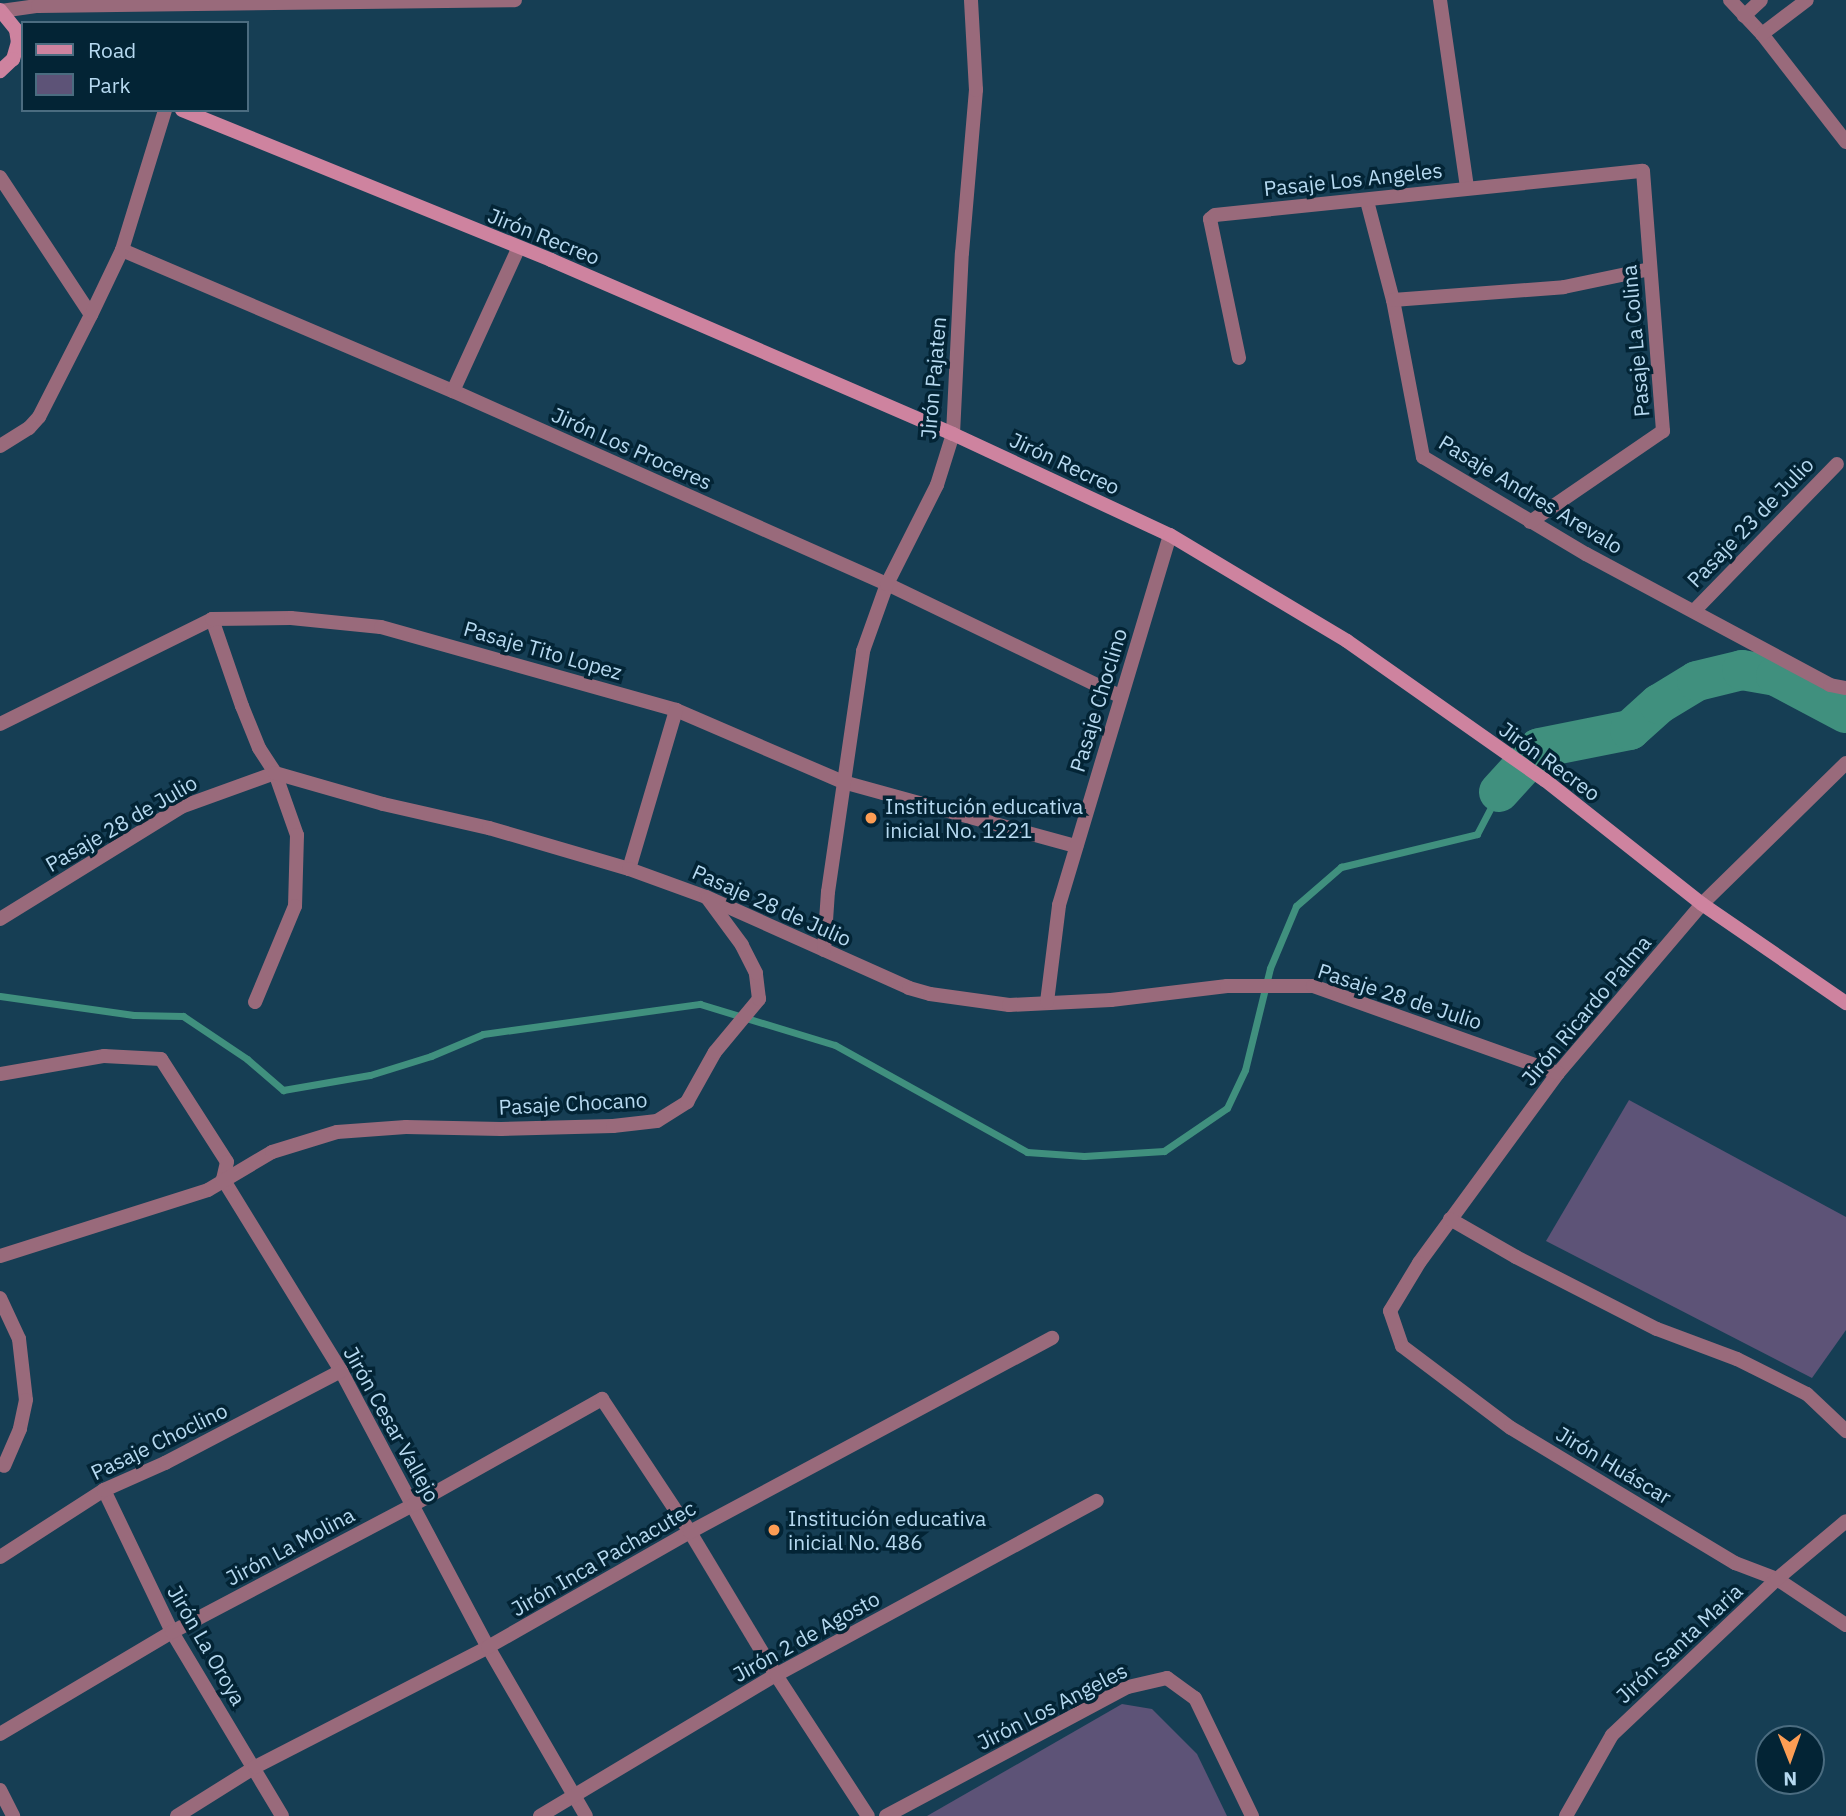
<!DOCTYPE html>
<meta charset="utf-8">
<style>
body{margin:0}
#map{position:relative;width:1846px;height:1816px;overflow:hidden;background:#163e54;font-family:"IBM Plex Sans",sans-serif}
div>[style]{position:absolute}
.green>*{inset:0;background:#5d5377}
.stream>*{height:7px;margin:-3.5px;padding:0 3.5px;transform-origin:3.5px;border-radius:3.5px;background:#40907e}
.river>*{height:40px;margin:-20px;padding:0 20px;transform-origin:20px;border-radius:20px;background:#40907e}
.minor>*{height:14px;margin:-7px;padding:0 7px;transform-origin:7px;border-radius:7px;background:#996a7b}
.tertiary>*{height:14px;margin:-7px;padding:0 7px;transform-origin:7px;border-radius:7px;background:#996a7b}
.secondary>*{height:14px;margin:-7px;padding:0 7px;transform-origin:7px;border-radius:7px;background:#ce839f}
.dots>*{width:19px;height:19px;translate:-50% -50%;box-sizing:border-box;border:4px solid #032435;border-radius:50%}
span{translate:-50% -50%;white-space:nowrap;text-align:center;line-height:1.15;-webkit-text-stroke:7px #032435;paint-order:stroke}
.street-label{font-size:21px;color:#b6d9f0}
.poi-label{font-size:21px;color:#b6d9f0}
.left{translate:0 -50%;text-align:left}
.legend{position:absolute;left:21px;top:21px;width:228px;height:91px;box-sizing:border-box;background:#032435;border:2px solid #4b6c80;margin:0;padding:9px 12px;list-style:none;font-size:21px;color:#b6d9f0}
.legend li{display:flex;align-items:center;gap:14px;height:35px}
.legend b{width:35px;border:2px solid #4b6c80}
.north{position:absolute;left:1755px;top:1725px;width:70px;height:70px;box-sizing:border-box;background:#032435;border:2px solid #4b6c80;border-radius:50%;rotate:179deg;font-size:19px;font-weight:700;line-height:28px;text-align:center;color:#b6d9f0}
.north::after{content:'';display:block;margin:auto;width:24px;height:32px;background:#fc9d54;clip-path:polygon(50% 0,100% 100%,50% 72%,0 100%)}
</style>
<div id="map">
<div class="green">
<div style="clip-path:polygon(1629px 1100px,1846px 1217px,1846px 1330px,1812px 1378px,1546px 1241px)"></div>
<div style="clip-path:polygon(1122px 1704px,1152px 1709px,1197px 1754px,1227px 1816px,927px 1816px)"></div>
</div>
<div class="stream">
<div style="left:0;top:996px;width:135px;rotate:8.1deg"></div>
<div style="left:134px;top:1015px;width:49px;rotate:1.2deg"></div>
<div style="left:183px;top:1016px;width:77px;rotate:33.9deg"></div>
<div style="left:247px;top:1059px;width:48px;rotate:40.7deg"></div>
<div style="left:283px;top:1090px;width:88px;rotate:-9.8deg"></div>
<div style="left:370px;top:1075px;width:64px;rotate:-17.3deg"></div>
<div style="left:431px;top:1056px;width:56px;rotate:-22.9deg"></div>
<div style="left:483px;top:1034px;width:219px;rotate:-7.9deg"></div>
<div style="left:700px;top:1004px;width:141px;rotate:16.9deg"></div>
<div style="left:835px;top:1045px;width:220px;rotate:29.1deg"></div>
<div style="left:1027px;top:1152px;width:57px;rotate:4deg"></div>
<div style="left:1084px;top:1156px;width:80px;rotate:-3.6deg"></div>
<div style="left:1164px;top:1151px;width:76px;rotate:-34.3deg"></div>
<div style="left:1227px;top:1108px;width:42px;rotate:-64.7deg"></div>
<div style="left:1245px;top:1070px;width:105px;rotate:-76.2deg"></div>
<div style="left:1270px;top:968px;width:67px;rotate:-67.2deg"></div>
<div style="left:1296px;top:906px;width:60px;rotate:-40.9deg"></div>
<div style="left:1341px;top:867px;width:140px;rotate:-13.6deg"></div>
<div style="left:1477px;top:834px;width:47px;rotate:-62.4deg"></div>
</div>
<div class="river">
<div style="left:1499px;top:792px;width:59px;rotate:-47.7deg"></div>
<div style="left:1539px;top:748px;width:93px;rotate:-11.2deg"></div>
<div style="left:1630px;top:730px;width:39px;rotate:-42deg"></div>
<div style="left:1659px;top:704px;width:44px;rotate:-31.2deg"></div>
<div style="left:1697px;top:681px;width:46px;rotate:-13.7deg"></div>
<div style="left:1742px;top:670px;width:35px;rotate:10deg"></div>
<div style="left:1776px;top:676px;width:79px;rotate:27.9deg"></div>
</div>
<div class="minor">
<div style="left:1440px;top:0;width:190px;rotate:81.8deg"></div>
<div style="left:1730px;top:0;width:47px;rotate:46.7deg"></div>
<div style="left:1762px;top:34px;width:137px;rotate:52.1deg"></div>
<div style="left:1px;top:11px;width:37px;rotate:-8deg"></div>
<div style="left:38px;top:6px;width:477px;rotate:-0.7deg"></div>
<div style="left:1744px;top:16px;width:23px;rotate:-43deg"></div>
<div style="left:1762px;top:34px;width:56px;rotate:-37.1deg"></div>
<div style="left:0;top:177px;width:165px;rotate:56.6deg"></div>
<div style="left:1367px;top:201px;width:102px;rotate:75.3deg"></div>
<div style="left:1393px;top:300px;width:160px;rotate:79.2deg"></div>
<div style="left:1423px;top:457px;width:190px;rotate:30.8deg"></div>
<div style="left:1586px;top:554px;width:277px;rotate:28.2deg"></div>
<div style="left:1830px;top:685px;width:16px;rotate:11deg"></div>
<div style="left:122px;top:250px;width:360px;rotate:23.1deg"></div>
<div style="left:453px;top:391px;width:475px;rotate:24deg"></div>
<div style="left:887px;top:584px;width:259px;rotate:25.7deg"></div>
<div style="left:1393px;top:300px;width:171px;rotate:-4.3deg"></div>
<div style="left:1564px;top:287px;width:88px;rotate:-11.8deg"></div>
<div style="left:1239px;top:358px;width:142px;rotate:-101.8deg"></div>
<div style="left:1210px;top:219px;width:6px;rotate:-39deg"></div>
<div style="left:1215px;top:215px;width:430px;rotate:-5.9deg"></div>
<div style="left:1643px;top:171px;width:261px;rotate:85.6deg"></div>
<div style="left:1663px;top:431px;width:161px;rotate:145.6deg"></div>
<div style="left:453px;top:391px;width:156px;rotate:-65.4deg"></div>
<div style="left:0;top:446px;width:34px;rotate:-32deg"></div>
<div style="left:29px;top:428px;width:15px;rotate:-48deg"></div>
<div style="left:39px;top:417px;width:114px;rotate:-63deg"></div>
<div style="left:91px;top:315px;width:72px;rotate:-64.5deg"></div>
<div style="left:122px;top:250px;width:146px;rotate:-72.9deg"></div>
<div style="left:1694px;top:611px;width:205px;rotate:-45.8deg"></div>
<div style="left:212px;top:619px;width:92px;rotate:71deg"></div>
<div style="left:242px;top:706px;width:45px;rotate:68deg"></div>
<div style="left:259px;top:748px;width:30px;rotate:57deg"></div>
<div style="left:275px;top:773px;width:66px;rotate:70.5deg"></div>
<div style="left:297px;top:835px;width:71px;rotate:91.6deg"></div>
<div style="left:295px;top:906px;width:104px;rotate:112.6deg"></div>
<div style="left:0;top:724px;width:237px;rotate:-26.3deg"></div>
<div style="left:212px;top:619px;width:79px;rotate:-0.7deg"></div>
<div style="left:291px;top:618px;width:90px;rotate:5.7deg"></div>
<div style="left:381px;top:627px;width:306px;rotate:15.7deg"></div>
<div style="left:676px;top:710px;width:182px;rotate:23.3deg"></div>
<div style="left:843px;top:782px;width:242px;rotate:15.4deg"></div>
<div style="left:1846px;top:763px;width:202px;rotate:135.6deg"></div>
<div style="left:1702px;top:904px;width:222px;rotate:130.4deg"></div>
<div style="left:1558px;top:1073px;width:235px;rotate:126.2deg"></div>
<div style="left:1419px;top:1263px;width:56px;rotate:121.1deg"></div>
<div style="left:1390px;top:1311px;width:37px;rotate:71deg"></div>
<div style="left:1402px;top:1346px;width:136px;rotate:37deg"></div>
<div style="left:1511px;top:1428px;width:262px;rotate:31.1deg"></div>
<div style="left:1735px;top:1563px;width:45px;rotate:20.9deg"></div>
<div style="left:1777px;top:1579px;width:83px;rotate:33.7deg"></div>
<div style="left:629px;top:869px;width:166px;rotate:-73.5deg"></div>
<div style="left:0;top:919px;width:213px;rotate:-31.7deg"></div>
<div style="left:181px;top:807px;width:100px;rotate:-19.9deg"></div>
<div style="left:275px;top:773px;width:112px;rotate:16deg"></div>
<div style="left:383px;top:804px;width:109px;rotate:12.8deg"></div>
<div style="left:489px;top:828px;width:146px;rotate:16.3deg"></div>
<div style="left:629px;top:869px;width:82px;rotate:20deg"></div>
<div style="left:706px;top:897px;width:222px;rotate:24.1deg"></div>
<div style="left:909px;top:988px;width:22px;rotate:16deg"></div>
<div style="left:930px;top:994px;width:80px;rotate:7.9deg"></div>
<div style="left:1009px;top:1005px;width:102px;rotate:-2.8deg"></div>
<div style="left:1111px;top:1000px;width:117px;rotate:-6.9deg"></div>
<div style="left:1227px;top:986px;width:86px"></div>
<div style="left:1313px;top:986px;width:260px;rotate:19.6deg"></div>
<div style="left:824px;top:950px;width:58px;rotate:-86.1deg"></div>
<div style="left:828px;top:892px;width:244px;rotate:-81.7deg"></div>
<div style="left:863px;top:651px;width:71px;rotate:-70.3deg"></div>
<div style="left:887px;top:584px;width:111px;rotate:-63.2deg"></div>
<div style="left:937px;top:485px;width:53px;rotate:-72.6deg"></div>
<div style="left:953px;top:434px;width:181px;rotate:-87.2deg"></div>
<div style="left:962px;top:253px;width:164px;rotate:-85.1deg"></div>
<div style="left:976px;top:90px;width:90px;rotate:-93.2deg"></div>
<div style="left:1047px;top:1002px;width:98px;rotate:-82.9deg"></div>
<div style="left:1059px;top:905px;width:386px;rotate:-73.3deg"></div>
<div style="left:0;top:1074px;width:106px;rotate:-9.8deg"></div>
<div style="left:104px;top:1056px;width:57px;rotate:3deg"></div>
<div style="left:161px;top:1059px;width:122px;rotate:57.3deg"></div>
<div style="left:227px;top:1162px;width:17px;rotate:103deg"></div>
<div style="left:223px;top:1179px;width:225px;rotate:58.4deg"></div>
<div style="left:341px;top:1371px;width:313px;rotate:62deg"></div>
<div style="left:488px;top:1647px;width:195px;rotate:59.9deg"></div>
<div style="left:1450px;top:1219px;width:76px;rotate:29.9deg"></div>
<div style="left:1516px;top:1257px;width:158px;rotate:27.1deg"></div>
<div style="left:1657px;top:1329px;width:85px;rotate:20.6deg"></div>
<div style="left:1737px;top:1359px;width:78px;rotate:26.6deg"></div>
<div style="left:1807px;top:1394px;width:54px;rotate:43.5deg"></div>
<div style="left:0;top:1256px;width:218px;rotate:-17.6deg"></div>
<div style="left:208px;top:1190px;width:74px;rotate:-30.7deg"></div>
<div style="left:272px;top:1152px;width:68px;rotate:-17.1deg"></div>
<div style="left:337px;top:1132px;width:69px;rotate:-4.1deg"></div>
<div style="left:406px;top:1127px;width:95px;rotate:1.2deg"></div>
<div style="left:501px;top:1129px;width:112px;rotate:-1.5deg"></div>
<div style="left:613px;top:1126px;width:44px;rotate:-6.5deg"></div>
<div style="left:657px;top:1121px;width:36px;rotate:-32deg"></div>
<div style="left:687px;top:1102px;width:57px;rotate:-60.8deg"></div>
<div style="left:715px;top:1052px;width:69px;rotate:-50.3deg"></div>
<div style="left:759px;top:999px;width:26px;rotate:-97deg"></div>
<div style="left:756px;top:973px;width:31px;rotate:-117deg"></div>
<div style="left:742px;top:945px;width:57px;rotate:-126.5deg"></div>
<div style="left:0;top:1298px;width:45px;rotate:65.1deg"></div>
<div style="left:19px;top:1339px;width:61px;rotate:83.5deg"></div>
<div style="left:26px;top:1400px;width:30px;rotate:102deg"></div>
<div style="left:20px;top:1429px;width:40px;rotate:113.4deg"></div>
<div style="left:104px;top:1490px;width:157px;rotate:64.4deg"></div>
<div style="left:172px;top:1632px;width:214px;rotate:59.1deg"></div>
<div style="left:0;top:1557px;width:124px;rotate:-32.8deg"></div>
<div style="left:104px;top:1490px;width:67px;rotate:-23.9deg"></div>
<div style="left:165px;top:1463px;width:199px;rotate:-27.6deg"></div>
<div style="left:0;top:1734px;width:200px;rotate:-30.7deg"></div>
<div style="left:172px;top:1632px;width:272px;rotate:-27.8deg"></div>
<div style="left:413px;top:1505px;width:217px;rotate:-29.3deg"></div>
<div style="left:602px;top:1399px;width:159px;rotate:56.5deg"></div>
<div style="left:690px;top:1532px;width:167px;rotate:59deg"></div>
<div style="left:776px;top:1675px;width:168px;rotate:56.9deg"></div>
<div style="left:0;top:1790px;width:29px;rotate:63deg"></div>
<div style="left:177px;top:1816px;width:92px;rotate:-32.1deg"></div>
<div style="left:255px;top:1767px;width:262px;rotate:-27.2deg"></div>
<div style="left:488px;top:1647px;width:232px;rotate:-29.7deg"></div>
<div style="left:690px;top:1532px;width:411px;rotate:-28.2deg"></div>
<div style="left:540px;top:1816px;width:275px;rotate:-30.9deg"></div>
<div style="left:776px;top:1675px;width:365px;rotate:-28.5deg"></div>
<div style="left:886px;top:1816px;width:274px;rotate:-28.1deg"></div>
<div style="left:1128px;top:1687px;width:40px;rotate:-13deg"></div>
<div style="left:1167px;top:1678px;width:34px;rotate:36deg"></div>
<div style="left:1195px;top:1698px;width:131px;rotate:64.2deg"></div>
</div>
<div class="tertiary">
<div style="left:1566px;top:1816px;width:93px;rotate:-60.4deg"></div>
<div style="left:1612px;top:1735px;width:227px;rotate:-43.4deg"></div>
<div style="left:1777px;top:1579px;width:90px;rotate:-40deg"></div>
</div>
<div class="secondary">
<div style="left:0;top:10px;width:26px;rotate:51deg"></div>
<div style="left:16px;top:30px;width:12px;rotate:81deg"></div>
<div style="left:18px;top:42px;width:18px;rotate:106deg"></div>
<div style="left:13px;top:59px;width:18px;rotate:137deg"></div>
<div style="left:182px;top:110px;width:398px;rotate:22.1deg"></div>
<div style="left:551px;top:260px;width:438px;rotate:23.4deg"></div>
<div style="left:953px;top:434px;width:239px;rotate:25deg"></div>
<div style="left:1170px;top:535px;width:206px;rotate:30.9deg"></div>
<div style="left:1347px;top:641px;width:242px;rotate:35.1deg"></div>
<div style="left:1545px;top:780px;width:200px;rotate:38.3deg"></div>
<div style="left:1702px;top:904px;width:175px;rotate:34.5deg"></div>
</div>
<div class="dots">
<div style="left:871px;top:818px;background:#fc9d54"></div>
<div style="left:774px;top:1530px;background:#fc9d54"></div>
</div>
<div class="street-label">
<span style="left:1353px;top:179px;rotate:-6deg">Pasaje Los Angeles</span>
<span style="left:544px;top:236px;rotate:22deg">Jirón Recreo</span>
<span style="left:1635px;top:341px;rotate:-95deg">Pasaje La Colina</span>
<span style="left:933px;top:378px;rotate:-85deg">Jirón Pajaten</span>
<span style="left:632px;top:448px;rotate:24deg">Jirón Los Proceres</span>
<span style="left:1065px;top:463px;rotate:25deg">Jirón Recreo</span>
<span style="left:1531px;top:494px;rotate:31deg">Pasaje Andres Arevalo</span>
<span style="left:1750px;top:522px;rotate:-46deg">Pasaje 23 de Julio</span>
<span style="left:543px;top:650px;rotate:16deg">Pasaje Tito Lopez</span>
<span style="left:1098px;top:700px;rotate:-73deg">Pasaje Choclino</span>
<span style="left:1550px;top:761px;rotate:36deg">Jirón Recreo</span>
<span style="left:121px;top:823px;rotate:-30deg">Pasaje 28 de Julio</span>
<span style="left:772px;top:905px;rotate:24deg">Pasaje 28 de Julio</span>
<span style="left:1400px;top:996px;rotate:18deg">Pasaje 28 de Julio</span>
<span style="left:1586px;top:1010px;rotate:-50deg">Jirón Ricardo Palma</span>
<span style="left:573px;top:1103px;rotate:-3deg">Pasaje Chocano</span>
<span style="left:392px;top:1424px;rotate:61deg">Jirón Cesar Vallejo</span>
<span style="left:159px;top:1441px;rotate:-26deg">Pasaje Choclino</span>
<span style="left:1614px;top:1465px;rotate:31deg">Jirón Huáscar</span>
<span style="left:290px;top:1546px;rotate:-28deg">Jirón La Molina</span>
<span style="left:603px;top:1558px;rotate:-30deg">Jirón Inca Pachacutec</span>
<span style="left:806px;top:1636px;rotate:-29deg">Jirón 2 de Agosto</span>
<span style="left:1679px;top:1643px;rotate:-43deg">Jirón Santa Maria</span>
<span style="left:207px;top:1645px;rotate:60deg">Jirón La Oroya</span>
<span style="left:1052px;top:1706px;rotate:-27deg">Jirón Los Angeles</span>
</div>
<div class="poi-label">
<span class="left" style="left:885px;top:818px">Institución educativa<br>inicial No. 1221</span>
<span class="left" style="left:788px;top:1530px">Institución educativa<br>inicial No. 486</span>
</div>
<ul class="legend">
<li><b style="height:9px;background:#ce839f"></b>Road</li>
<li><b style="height:19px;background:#5d5377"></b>Park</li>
</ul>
<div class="north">N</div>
</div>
